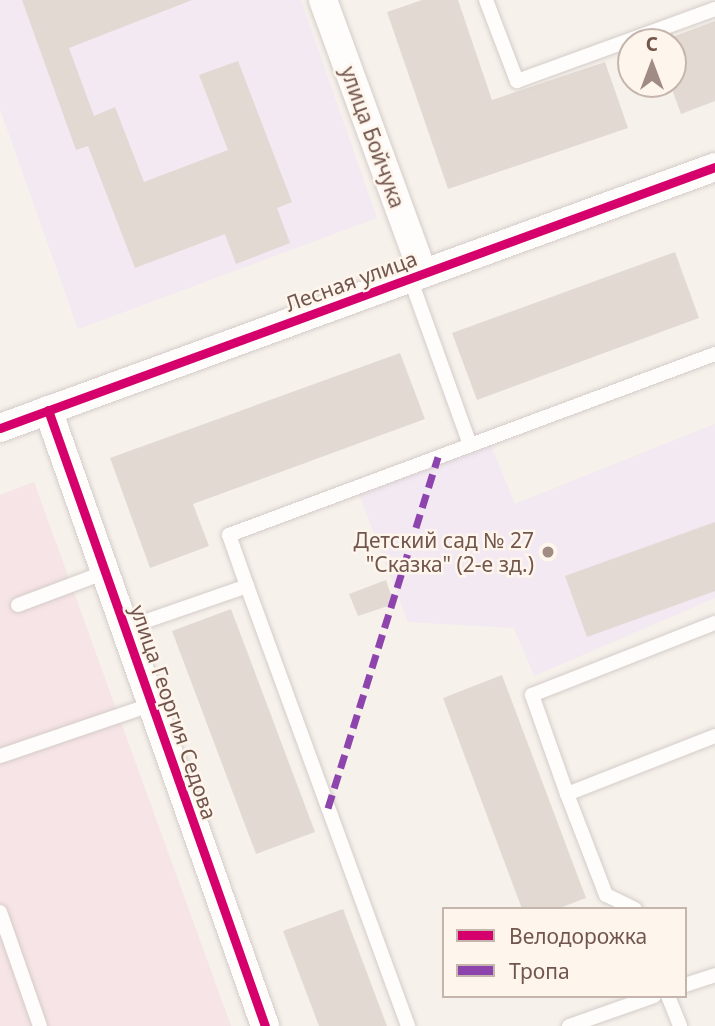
<!DOCTYPE html>
<meta charset="utf-8">
<style>
body{margin:0}
#map{position:relative;width:715px;height:1026px;overflow:hidden;background:#f6f1eb;font-family:"Noto Sans",sans-serif}
div>[style]{position:absolute}
.education>*{inset:0;background:#f2e9f2}
.medical>*{inset:0;background:#f7e4e6}
.building>*{inset:0;background:#e2d9d3}
.roads{filter:drop-shadow(0 0 2px #d4ccc8) drop-shadow(0 0 2px #d4ccc8)}
.service>*{height:14px;margin:-7px;padding:0 7px;transform-origin:7px;border-radius:7px;background:#fefdfc}
.minor>*{height:28px;margin:-14px;padding:0 14px;transform-origin:14px;border-radius:14px;background:#fefdfc}
.quiet>*{height:7px;margin-top:-3.5px;transform-origin:0;background:repeating-linear-gradient(90deg,#8e44ad 0 14px,transparent 0 21px)}
.cycleway>*{height:9px;margin:-4.5px;padding:0 4.5px;transform-origin:4.5px;border-radius:4.5px;background:#d6006c}
.dots>*{width:19px;height:19px;translate:-50% -50%;box-sizing:border-box;border:4px solid #fef5ec;border-radius:50%}
span{translate:-50% -50%;white-space:nowrap;text-align:center;line-height:1.15;-webkit-text-stroke:5px #fef5ec;paint-order:stroke}
.street-label{font-size:21px;color:#72564d}
.poi-label{font-size:21px;color:#72564d}
.right{translate:-100% -50%;text-align:right}
.legend{position:absolute;left:442px;top:907px;width:245px;height:91px;box-sizing:border-box;background:#fef5ec;border:2px solid #c6b5ac;margin:0;padding:9px 12px;list-style:none;font-size:21px;color:#72564d}
.legend li{display:flex;align-items:center;gap:14px;height:35px}
.legend b{width:35px;border:2px solid #c6b5ac}
.north{position:absolute;left:617px;top:28px;width:70px;height:70px;box-sizing:border-box;background:#fef5ec;border:2px solid #c6b5ac;border-radius:50%;rotate:0deg;font-size:19px;font-weight:700;line-height:28px;text-align:center;color:#72564d}
.north::after{content:'';display:block;margin:auto;width:24px;height:32px;background:#a08c84;clip-path:polygon(50% 0,100% 100%,50% 72%,0 100%)}
</style>
<div id="map">
<div class="education">
<div style="clip-path:polygon(0 0,301px 0,377px 218px,78px 329px,0 109px)"></div>
<div style="clip-path:polygon(715px 424px,715px 598px,534px 676px,514px 628px,408px 622px,359px 494px,490px 443px,515px 504px)"></div>
</div>
<div class="medical">
<div style="clip-path:polygon(34px 482px,231px 1026px,0 1026px,0 495px)"></div>
</div>
<div class="building">
<div style="clip-path:polygon(22px 0,192px 0,69px 48px,94px 116px,115px 107px,144px 182px,228px 150px,199px 75px,238px 61px,292px 202px,277px 208px,290px 243px,236px 264px,225px 234px,135px 268px,88px 146px,76px 150px)"></div>
<div style="clip-path:polygon(422px 0,458px 0,492px 100px,605px 62px,628px 128px,448px 189px,387px 12px)"></div>
<div style="clip-path:polygon(715px 21px,715px 101px,681px 114px,670px 84px,673px 42px,659px 42px)"></div>
<div style="clip-path:polygon(675px 252px,699px 318px,477px 400px,452px 333px)"></div>
<div style="clip-path:polygon(400px 353px,425px 419px,193px 504px,209px 546px,150px 568px,110px 458px)"></div>
<div style="clip-path:polygon(715px 522px,715px 591px,587px 637px,565px 576px)"></div>
<div style="clip-path:polygon(386px 580px,394px 604px,358px 616px,349px 594px)"></div>
<div style="clip-path:polygon(231px 609px,315px 832px,256px 854px,172px 631px)"></div>
<div style="clip-path:polygon(502px 675px,586px 898px,557px 909px,522px 909px,443px 698px)"></div>
<div style="clip-path:polygon(343px 909px,387px 1026px,319px 1026px,283px 931px)"></div>
</div>
<div class="roads">
<div class="service">
<div style="left:486px;top:0;width:87px;rotate:69.1deg"></div>
<div style="left:517px;top:81px;width:211px;rotate:-20deg"></div>
<div style="left:410px;top:278px;width:177px;rotate:70.2deg"></div>
<div style="left:247px;top:586px;width:54px;rotate:-109.4deg"></div>
<div style="left:229px;top:535px;width:519px;rotate:-20.43deg"></div>
<div style="left:18px;top:605px;width:94px;rotate:-20.6deg"></div>
<div style="left:126px;top:628px;width:128px;rotate:-19.1deg"></div>
<div style="left:247px;top:586px;width:469px;rotate:69.9deg"></div>
<div style="left:0;top:756px;width:162px;rotate:-18.8deg"></div>
<div style="left:567px;top:794px;width:105px;rotate:-109.5deg"></div>
<div style="left:532px;top:695px;width:197px;rotate:-21.5deg"></div>
<div style="left:635px;top:909px;width:32px;rotate:-154deg"></div>
<div style="left:606px;top:895px;width:108px;rotate:-111.1deg"></div>
<div style="left:567px;top:794px;width:159px;rotate:-21.4deg"></div>
<div style="left:0;top:912px;width:121px;rotate:70.7deg"></div>
<div style="left:685px;top:985px;width:32px;rotate:-18deg"></div>
<div style="left:668px;top:996px;width:32px;rotate:68deg"></div>
<div style="left:569px;top:1026px;width:90px;rotate:-19.4deg"></div>
</div>
<div class="minor">
<div style="left:323px;top:0;width:291px;rotate:69.9deg"></div>
<div style="left:48px;top:410px;width:653px;rotate:70.59deg"></div>
<div style="left:0;top:428px;width:761px;rotate:-20.05deg"></div>
</div>
</div>
<div class="quiet">
<div style="left:328px;top:808px;width:368px;rotate:-72.6deg"></div>
</div>
<div class="cycleway">
<div style="left:48px;top:410px;width:653px;rotate:70.59deg"></div>
<div style="left:0;top:428px;width:761px;rotate:-20.05deg"></div>
</div>
<div class="dots">
<div style="left:548px;top:552px;background:#a08c84"></div>
</div>
<div class="street-label">
<span style="left:373px;top:137px;rotate:70deg">улица Бойчука</span>
<span style="left:351px;top:281px;rotate:-20deg">Лесная улица</span>
<span style="left:174px;top:712px;rotate:71deg">улица Георгия Седова</span>
</div>
<div class="poi-label">
<span class="right" style="left:534px;top:552px">Детский сад № 27<br>"Сказка" (2-е зд.)</span>
</div>
<ul class="legend">
<li><b style="height:9px;background:#d6006c"></b>Велодорожка</li>
<li><b style="height:9px;background:#8e44ad"></b>Тропа</li>
</ul>
<div class="north">С</div>
</div>
